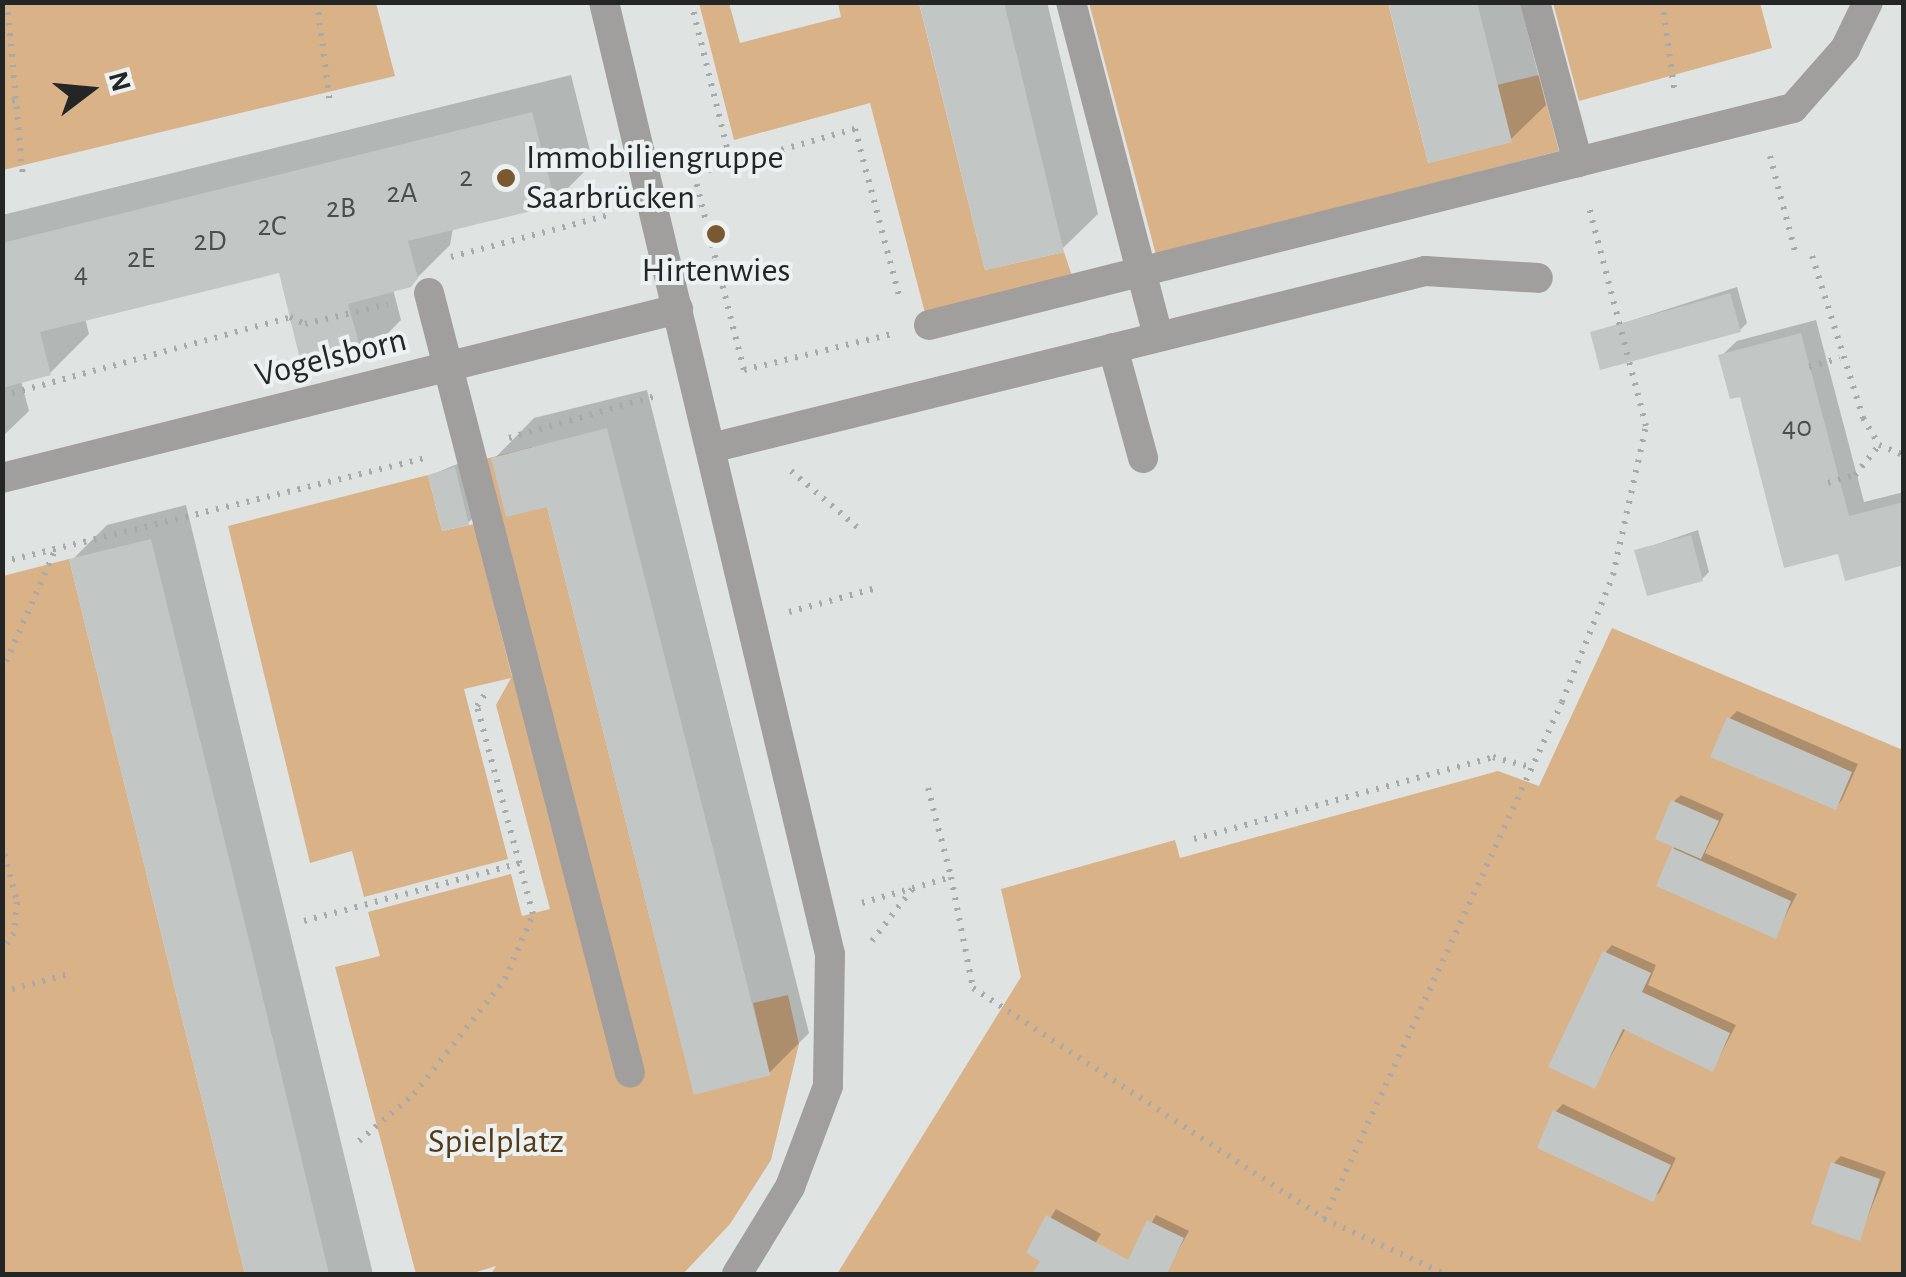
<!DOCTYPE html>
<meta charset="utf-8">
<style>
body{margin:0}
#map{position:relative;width:1906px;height:1277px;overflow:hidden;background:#dfe4e3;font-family:"Alegreya Sans",sans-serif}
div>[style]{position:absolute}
.green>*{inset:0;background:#d9b288}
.shadow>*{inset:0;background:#0003}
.building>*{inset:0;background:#c2c7c6}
.path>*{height:6px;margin-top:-3px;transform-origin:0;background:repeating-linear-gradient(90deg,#a7aaaa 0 2.5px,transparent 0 10.5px)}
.minor>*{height:30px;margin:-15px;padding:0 15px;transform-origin:15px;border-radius:15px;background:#a09f9e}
.dots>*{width:28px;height:28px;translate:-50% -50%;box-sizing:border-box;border:5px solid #ecf1f1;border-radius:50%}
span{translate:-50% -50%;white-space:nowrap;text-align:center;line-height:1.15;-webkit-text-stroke:8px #ecf1f1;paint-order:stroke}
.number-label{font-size:30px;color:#4c4e4d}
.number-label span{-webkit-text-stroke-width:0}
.poi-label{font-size:35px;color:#242525}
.left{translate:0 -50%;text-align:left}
.street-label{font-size:35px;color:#242525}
.park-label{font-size:35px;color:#563a18}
.frame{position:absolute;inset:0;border:5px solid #242525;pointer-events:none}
.north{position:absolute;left:40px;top:40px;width:100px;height:100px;-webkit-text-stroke:8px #ecf1f1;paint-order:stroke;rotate:74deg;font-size:28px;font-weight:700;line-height:40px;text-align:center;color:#242525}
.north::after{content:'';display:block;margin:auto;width:35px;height:45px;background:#242525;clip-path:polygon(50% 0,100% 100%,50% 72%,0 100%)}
</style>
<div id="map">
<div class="green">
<div style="clip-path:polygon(2px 3px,376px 3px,395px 76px,3px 170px)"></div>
<div style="clip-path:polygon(699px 3px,729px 3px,740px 43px,841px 17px,838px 3px,919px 3px,985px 270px,1064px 252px,1072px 276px,925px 313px,870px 103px,734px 140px)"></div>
<div style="clip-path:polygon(1089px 3px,1388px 3px,1428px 163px,1511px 142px,1497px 85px,1539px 75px,1559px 151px,1156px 255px)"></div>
<div style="clip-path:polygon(1553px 3px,1760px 3px,1772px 48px,1579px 101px)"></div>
<div style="clip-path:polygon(532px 447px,694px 1094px,770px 1075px,753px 1003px,788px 995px,799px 1044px,771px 1160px,730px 1224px,683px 1274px,491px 1274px,496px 1266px,470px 1274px,416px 1274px,335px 967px,380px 956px,368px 912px,511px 874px,522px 916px,550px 909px,496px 705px,511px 678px,464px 689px,508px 859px,364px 897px,352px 851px,310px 863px,228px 526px,428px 475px,442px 531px,474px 524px,512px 677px,538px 670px,485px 459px)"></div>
<div style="clip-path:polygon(69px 559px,245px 1274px,3px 1274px,3px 576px)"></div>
<div style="clip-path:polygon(1612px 628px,1903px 750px,1903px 1274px,837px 1274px,1021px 977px,1001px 889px,1175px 840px,1180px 858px,1498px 771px,1539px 786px)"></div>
</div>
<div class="shadow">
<div style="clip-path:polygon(922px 2px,1047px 2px,1098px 214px,1062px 249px)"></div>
<div style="clip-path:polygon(1391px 2px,1520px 2px,1546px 105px,1510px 140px)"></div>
<div style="clip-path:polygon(571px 75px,593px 163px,554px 202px,453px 228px,450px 245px,410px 285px,393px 289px,401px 320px,362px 359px,281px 270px,85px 318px,89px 334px,50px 373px,21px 381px,29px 411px,2px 437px,2px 215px)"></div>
<div style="clip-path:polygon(1737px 287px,1747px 323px,1740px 330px,1592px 333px)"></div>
<div style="clip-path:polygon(1816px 320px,1864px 502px,1904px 492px,1904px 563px,1839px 551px,1721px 356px,1737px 341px)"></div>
<div style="clip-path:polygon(647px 390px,809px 1033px,769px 1073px,549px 504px,494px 459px,534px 418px)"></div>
<div style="clip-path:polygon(462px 462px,475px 516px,468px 523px,431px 475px)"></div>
<div style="clip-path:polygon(186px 505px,373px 1274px,247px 1274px,72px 560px,107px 525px)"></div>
<div style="clip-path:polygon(1698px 530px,1709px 572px,1702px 579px,1637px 551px)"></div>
<div style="clip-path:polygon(1737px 711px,1858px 764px,1842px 800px,1835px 808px,1729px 719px)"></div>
<div style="clip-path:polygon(1681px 795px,1724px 814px,1705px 853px,1797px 894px,1775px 936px,1674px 849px,1673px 802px)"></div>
<div style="clip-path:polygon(1612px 945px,1656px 965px,1648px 985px,1736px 1025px,1713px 1069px,1626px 1028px,1595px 1086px,1605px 953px)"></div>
<div style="clip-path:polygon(1563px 1104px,1676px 1158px,1660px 1192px,1652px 1199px,1555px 1112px)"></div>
<div style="clip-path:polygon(1841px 1156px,1886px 1172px,1859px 1238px,1834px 1163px)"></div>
<div style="clip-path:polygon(1056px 1209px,1101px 1234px,1075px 1274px,1029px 1252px)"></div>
<div style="clip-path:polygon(1156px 1215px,1189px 1231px,1165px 1274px,1131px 1260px)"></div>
</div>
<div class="building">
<div style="clip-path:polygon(919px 2px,1004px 2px,1064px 252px,985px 270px)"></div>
<div style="clip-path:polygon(1388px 2px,1477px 2px,1512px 142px,1428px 163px)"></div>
<div style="clip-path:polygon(532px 112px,556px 205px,408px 241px,418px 278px,411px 287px,348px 304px,364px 361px,304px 376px,279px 273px,40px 332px,51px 375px,2px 388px,2px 243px)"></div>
<div style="clip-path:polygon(1730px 293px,1741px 332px,1600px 370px,1590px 332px)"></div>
<div style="clip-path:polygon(1801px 333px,1849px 516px,1904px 502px,1904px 565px,1845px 581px,1838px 554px,1784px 568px,1740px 397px,1730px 399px,1718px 355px)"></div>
<div style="clip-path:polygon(607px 428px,770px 1075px,694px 1095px,547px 507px,506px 517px,491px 458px)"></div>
<div style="clip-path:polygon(455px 467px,469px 525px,442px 531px,428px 475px)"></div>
<div style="clip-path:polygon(1691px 535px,1703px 581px,1647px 596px,1634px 550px)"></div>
<div style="clip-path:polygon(151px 539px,255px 965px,329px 1274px,245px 1274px,69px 559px)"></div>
<div style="clip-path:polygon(1727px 717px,1852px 772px,1836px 810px,1710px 757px)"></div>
<div style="clip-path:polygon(1671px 800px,1719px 821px,1701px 859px,1655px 839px)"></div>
<div style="clip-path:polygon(1672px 848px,1791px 901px,1776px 939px,1656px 886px)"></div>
<div style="clip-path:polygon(1603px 951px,1651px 973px,1642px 992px,1730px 1033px,1713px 1072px,1623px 1029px,1595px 1089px,1548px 1067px)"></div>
<div style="clip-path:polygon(1553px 1110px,1671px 1165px,1653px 1202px,1537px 1148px)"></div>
<div style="clip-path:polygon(1831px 1162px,1880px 1179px,1860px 1241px,1811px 1224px)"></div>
<div style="clip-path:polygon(1046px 1215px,1128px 1260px,1147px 1220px,1184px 1238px,1167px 1274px,1032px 1274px,1040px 1261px,1026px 1253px)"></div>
</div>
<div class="path">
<div style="left:7px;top:2px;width:178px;rotate:84.8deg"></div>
<div style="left:317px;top:2px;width:103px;rotate:82.7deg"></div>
<div style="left:691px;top:2px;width:167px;rotate:76.1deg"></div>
<div style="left:731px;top:164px;width:38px;rotate:165deg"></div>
<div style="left:694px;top:174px;width:202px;rotate:75.7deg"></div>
<div style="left:1662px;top:2px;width:94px;rotate:82deg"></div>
<div style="left:2px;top:104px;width:15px;rotate:-16deg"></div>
<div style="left:1770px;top:156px;width:98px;rotate:75.3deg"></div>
<div style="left:731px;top:164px;width:129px;rotate:-15.8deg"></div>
<div style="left:855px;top:129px;width:172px;rotate:75.2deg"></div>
<div style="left:1812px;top:256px;width:170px;rotate:72.5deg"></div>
<div style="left:1863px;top:418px;width:31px;rotate:59deg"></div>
<div style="left:1879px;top:445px;width:27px;rotate:22deg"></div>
<div style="left:451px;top:257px;width:168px;rotate:-14.9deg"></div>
<div style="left:1809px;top:367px;width:32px;rotate:-16deg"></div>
<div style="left:744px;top:370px;width:152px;rotate:-13.7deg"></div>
<div style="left:2px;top:396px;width:299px;rotate:-15.3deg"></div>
<div style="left:290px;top:317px;width:17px;rotate:25deg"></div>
<div style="left:305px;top:324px;width:85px;rotate:-13.5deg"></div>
<div style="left:509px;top:438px;width:152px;rotate:-16deg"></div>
<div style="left:791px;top:471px;width:94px;rotate:40.3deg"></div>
<div style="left:1828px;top:483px;width:28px;rotate:-17deg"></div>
<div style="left:1855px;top:475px;width:38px;rotate:-51deg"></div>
<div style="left:2px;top:562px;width:440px;rotate:-13.8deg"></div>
<div style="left:789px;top:612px;width:91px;rotate:-15.3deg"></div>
<div style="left:2px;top:671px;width:132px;rotate:-66.3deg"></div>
<div style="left:928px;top:788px;width:92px;rotate:75.5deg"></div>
<div style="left:1194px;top:839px;width:310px;rotate:-15.3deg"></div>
<div style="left:1493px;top:757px;width:39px;rotate:15deg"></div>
<div style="left:2px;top:844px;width:60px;rotate:75.5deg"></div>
<div style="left:17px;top:902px;width:31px;rotate:96deg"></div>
<div style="left:14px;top:933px;width:22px;rotate:124deg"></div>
<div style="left:862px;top:903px;width:93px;rotate:-16.3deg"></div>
<div style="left:951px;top:877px;width:113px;rotate:78.8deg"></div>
<div style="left:973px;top:988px;width:420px;rotate:33.3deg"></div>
<div style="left:1324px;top:1219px;width:133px;rotate:24.4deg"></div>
<div style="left:304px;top:921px;width:224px;rotate:-15deg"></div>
<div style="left:872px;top:941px;width:67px;rotate:-52.3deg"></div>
<div style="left:2px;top:992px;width:69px;rotate:-15deg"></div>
<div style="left:359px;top:1141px;width:72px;rotate:-40.5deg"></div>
<div style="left:414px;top:1094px;width:147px;rotate:-51.6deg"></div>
<div style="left:505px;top:979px;width:71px;rotate:-66.7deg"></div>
<div style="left:533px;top:914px;width:215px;rotate:-105.1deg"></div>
<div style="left:477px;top:706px;width:18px;rotate:-56deg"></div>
<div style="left:1324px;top:1219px;width:569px;rotate:-65.28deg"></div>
<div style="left:1562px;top:702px;width:137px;rotate:-68.1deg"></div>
<div style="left:1613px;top:575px;width:153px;rotate:-77.5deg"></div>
<div style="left:1646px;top:426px;width:230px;rotate:-104.6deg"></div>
</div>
<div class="minor">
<div style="left:604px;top:2px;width:978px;rotate:76.65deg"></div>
<div style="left:830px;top:954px;width:132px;rotate:90.9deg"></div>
<div style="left:828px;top:1086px;width:108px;rotate:110.6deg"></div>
<div style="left:790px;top:1187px;width:102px;rotate:121.3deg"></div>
<div style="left:1071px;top:2px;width:346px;rotate:75.4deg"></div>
<div style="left:1535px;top:2px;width:166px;rotate:75deg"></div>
<div style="left:429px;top:293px;width:805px;rotate:75.55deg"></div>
<div style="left:929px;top:325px;width:891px;rotate:-14.1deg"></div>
<div style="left:1793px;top:108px;width:79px;rotate:-48.6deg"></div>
<div style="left:1845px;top:49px;width:52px;rotate:-63.9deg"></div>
<div style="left:1113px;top:348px;width:114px;rotate:74.7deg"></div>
<div style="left:711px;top:448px;width:736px;rotate:-13.92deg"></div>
<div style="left:1425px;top:271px;width:113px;rotate:3.5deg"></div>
<div style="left:2px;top:478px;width:697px;rotate:-14.04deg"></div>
</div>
<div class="dots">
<div style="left:506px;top:178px;background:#7a5830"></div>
<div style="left:716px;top:234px;background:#7a5830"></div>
</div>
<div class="number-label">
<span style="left:466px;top:177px">2</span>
<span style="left:402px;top:193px">2A</span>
<span style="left:341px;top:208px">2B</span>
<span style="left:272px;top:226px">2C</span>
<span style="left:210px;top:241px">2D</span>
<span style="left:141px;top:258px">2E</span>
<span style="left:81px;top:273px">4</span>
<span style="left:1797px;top:427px">40</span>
</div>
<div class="poi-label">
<span class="left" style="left:526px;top:178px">Immobiliengruppe<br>Saarbrücken</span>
<span style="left:716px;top:271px">Hirtenwies</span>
</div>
<div class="street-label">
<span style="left:331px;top:358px;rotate:-14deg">Vogelsborn</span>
</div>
<div class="park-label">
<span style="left:496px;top:1142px">Spielplatz</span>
</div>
<div class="frame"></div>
<div class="north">N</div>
</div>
